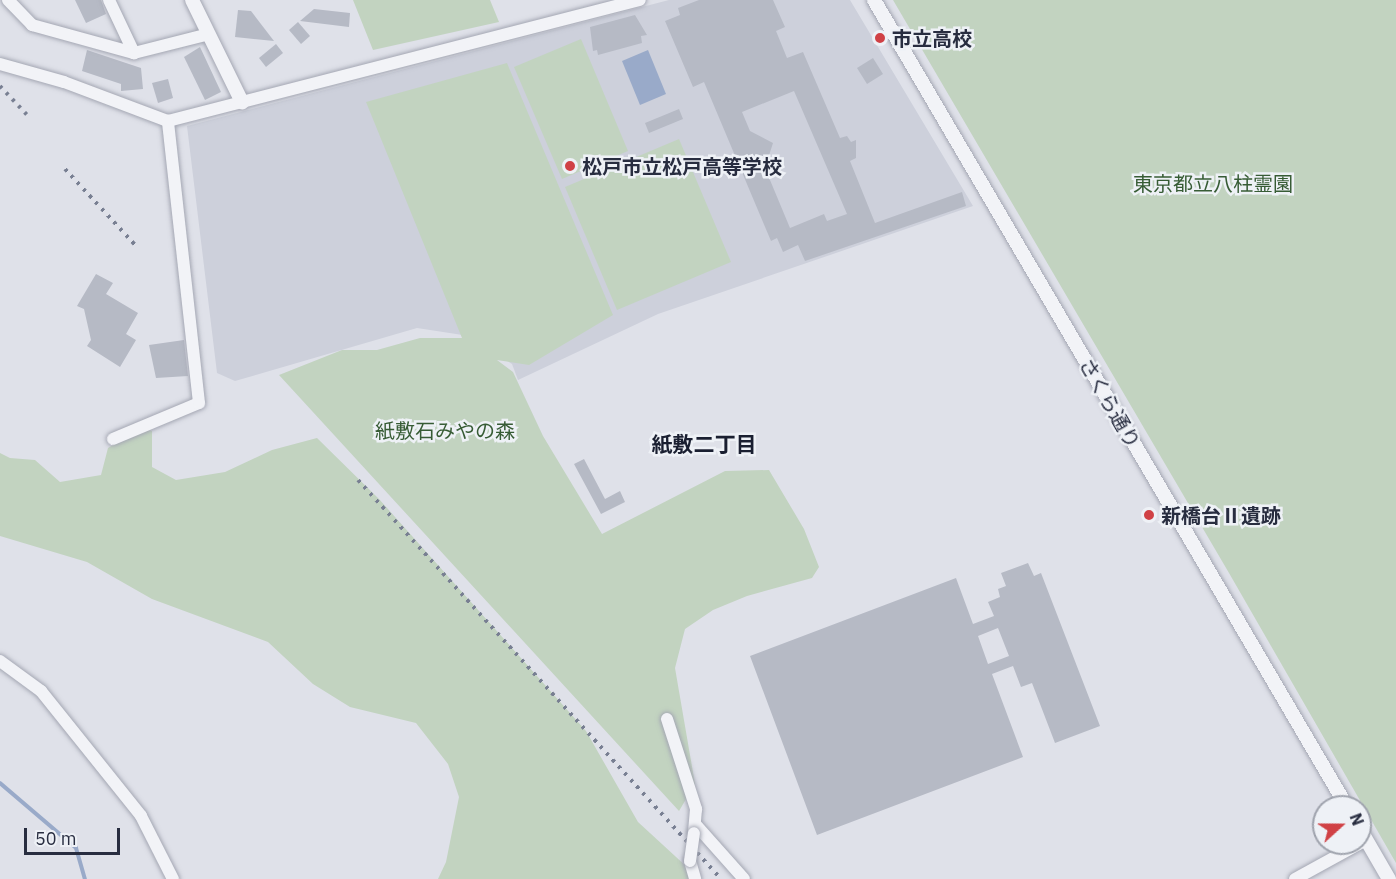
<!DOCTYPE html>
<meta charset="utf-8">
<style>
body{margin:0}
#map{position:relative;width:1396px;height:879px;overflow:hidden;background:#dfe1e9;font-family:"IBM Plex Sans","Noto Sans JP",sans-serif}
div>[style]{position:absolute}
.built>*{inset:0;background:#cdd0db}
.green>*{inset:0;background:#c2d3c0}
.water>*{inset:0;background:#99aac9}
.stream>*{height:4px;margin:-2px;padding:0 2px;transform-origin:2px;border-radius:2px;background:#99aac9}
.building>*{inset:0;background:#b6bac5}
.roads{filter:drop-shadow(0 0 2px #a4a7b3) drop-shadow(0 0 2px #a4a7b3)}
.minor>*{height:12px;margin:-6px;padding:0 6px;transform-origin:6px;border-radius:6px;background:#f2f3f7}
.tertiary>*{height:14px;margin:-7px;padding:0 7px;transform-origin:7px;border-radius:7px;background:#f2f3f7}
.rail>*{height:4px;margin-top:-2px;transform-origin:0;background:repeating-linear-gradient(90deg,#787f92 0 3px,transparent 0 9px)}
.bridges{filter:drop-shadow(0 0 2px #a4a7b3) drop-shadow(0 0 2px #a4a7b3)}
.minor-bridge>*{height:12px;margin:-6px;padding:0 6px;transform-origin:6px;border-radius:6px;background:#f2f3f7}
.dots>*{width:16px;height:16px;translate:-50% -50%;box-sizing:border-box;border:3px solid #eef1f6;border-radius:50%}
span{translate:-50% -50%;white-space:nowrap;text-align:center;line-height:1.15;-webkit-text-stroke:5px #eef1f6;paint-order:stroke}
.poi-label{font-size:20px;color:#282d40;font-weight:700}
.left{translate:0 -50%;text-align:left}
.park-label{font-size:20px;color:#375c35}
.street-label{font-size:20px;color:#282d40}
.neighbourhood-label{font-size:21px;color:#1a1f31;font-weight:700}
.north{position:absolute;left:1312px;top:795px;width:60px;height:60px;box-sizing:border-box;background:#eef1f6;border:2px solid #9fa3ad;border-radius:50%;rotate:69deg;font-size:16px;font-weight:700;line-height:24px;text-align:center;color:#282d40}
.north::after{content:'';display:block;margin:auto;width:21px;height:27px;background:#d04145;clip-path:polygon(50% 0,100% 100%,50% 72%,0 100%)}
.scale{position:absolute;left:24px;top:828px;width:96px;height:27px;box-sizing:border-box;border:3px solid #282d40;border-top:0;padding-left:8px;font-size:18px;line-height:21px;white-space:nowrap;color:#282d40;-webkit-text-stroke:4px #eef1f6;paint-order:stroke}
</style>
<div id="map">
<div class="built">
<div style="clip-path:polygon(669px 0,850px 0,973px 206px,658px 314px,518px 380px,512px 364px,469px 336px,417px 328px,235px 381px,217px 373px,187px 126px)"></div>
</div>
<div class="green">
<div style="clip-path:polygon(353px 0,490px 0,499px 22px,373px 50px)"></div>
<div style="clip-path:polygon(893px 0,1396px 0,1396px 863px,1229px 573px)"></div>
<div style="clip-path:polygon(581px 39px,628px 151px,562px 179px,514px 67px)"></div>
<div style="clip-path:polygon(507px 63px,613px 315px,529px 365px,497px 360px,513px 372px,543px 436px,602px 534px,725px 471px,769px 470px,804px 529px,819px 567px,812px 578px,747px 596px,713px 610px,685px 629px,675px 668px,695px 784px,679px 811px,279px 375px,342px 350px,377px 350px,420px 338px,462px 338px,366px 102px)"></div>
<div style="clip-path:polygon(679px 139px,731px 262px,617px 310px,565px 187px)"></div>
<div style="clip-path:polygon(140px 428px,152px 431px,152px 467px,176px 480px,225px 472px,272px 450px,317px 438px,379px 499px,586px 731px,638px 822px,700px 879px,438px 879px,446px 862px,459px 797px,448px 764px,416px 723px,350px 707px,313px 684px,268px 642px,152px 599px,87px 562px,0 536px,0 453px,10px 458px,35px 460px,60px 482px,101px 475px,108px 448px)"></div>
</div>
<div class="water">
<div style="clip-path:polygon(648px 50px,666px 94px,640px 105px,622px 61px)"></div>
</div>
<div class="stream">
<div style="left:0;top:783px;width:100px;rotate:40.5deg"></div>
<div style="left:76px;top:848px;width:32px;rotate:74deg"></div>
</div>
<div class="building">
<div style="clip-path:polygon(75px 0,101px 0,106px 14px,86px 23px)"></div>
<div style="clip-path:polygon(evenodd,699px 0,773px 0,785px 27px,776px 31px,787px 58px,803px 52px,840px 138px,847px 136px,851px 142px,856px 140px,856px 158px,850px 161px,875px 223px,962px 192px,966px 206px,805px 261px,798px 245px,783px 252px,777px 238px,771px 241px,704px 82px,693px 87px,665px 21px,680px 15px,678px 8px,699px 0,794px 91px,847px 214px,827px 221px,824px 214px,790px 228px,765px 168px,773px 143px,750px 131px,742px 112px,794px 91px)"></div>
<div style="clip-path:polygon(314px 9px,350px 13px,349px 27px,300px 21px)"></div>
<div style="clip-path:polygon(238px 10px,251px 11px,274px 41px,235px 37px)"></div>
<div style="clip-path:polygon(635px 15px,647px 35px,641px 36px,642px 43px,598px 55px,597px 50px,593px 51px,590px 27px)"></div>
<div style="clip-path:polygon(298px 22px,310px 36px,301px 44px,289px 30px)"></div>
<div style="clip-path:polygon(276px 44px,283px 53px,266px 67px,259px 58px)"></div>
<div style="clip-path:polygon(200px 47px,221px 92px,205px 100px,184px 57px)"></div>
<div style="clip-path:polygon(87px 50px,141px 68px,143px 89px,121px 91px,121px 84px,82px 71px)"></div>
<div style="clip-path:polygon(873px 58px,883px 74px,867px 84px,857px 68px)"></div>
<div style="clip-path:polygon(168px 79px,173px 98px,158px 103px,152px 83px)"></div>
<div style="clip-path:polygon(679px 109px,683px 119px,649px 133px,645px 123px)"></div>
<div style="clip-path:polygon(96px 274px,113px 283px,106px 294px,138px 313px,126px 334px,136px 340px,120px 367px,87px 346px,91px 340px,84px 309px,77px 306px)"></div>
<div style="clip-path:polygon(184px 340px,188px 376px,156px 378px,149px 345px)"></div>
<div style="clip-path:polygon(584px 459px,605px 499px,620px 491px,625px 502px,601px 514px,574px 464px)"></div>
<div style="clip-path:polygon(evenodd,1028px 563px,1034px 576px,1041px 573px,1100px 726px,1055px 743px,1032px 683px,1021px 687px,1013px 666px,992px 674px,1023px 757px,817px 835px,750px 656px,956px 578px,973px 624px,994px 616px,988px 602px,1000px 597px,998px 589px,1006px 586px,1001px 573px,1028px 563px,998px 628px,1009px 656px,988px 664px,978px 636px,998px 628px)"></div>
</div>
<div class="roads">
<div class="minor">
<div style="left:8px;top:0;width:35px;rotate:46deg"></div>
<div style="left:32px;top:25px;width:106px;rotate:15.4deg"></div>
<div style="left:109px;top:0;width:59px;rotate:64.7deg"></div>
<div style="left:134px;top:53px;width:77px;rotate:-14.2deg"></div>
<div style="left:0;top:64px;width:66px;rotate:15.7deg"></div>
<div style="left:64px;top:82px;width:111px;rotate:20.6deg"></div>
<div style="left:168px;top:121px;width:487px;rotate:-14.4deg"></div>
<div style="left:113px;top:439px;width:93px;rotate:-22.7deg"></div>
<div style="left:199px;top:403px;width:284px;rotate:-96.3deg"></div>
<div style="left:0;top:661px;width:51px;rotate:36.2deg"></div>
<div style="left:41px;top:691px;width:160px;rotate:51.3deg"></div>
<div style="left:141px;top:816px;width:71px;rotate:63.1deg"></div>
<div style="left:667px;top:719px;width:95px;rotate:72.1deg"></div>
<div style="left:696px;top:809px;width:24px;rotate:95deg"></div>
<div style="left:696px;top:825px;width:72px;rotate:48.4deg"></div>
<div style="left:690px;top:861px;width:19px;rotate:74deg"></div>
<div style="left:1295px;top:879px;width:81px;rotate:-28.8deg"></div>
</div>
<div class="tertiary">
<div style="left:192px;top:0;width:114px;rotate:63.9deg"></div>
<div style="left:874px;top:0;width:935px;rotate:59.62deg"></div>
<div style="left:1360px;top:829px;width:58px;rotate:59.9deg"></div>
</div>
</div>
<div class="rail">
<div style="left:0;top:86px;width:45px;rotate:46.8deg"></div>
<div style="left:65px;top:169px;width:105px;rotate:47.3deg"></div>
<div style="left:358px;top:480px;width:539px;rotate:47.7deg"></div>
</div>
<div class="bridges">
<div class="minor-bridge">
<div style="left:690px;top:861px;width:28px;rotate:-82deg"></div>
</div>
</div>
<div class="dots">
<div style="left:880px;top:38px;background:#d04145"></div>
<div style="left:570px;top:166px;background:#d04145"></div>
<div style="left:1149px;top:515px;background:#d04145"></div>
</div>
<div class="poi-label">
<span class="left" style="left:892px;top:38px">市立高校</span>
<span class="left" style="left:582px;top:166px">松戸市立松戸高等学校</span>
<span class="left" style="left:1161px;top:515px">新橋台Ⅱ遺跡</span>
</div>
<div class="park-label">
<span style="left:1213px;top:183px">東京都立八柱霊園</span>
<span style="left:445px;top:430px">紙敷石みやの森</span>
</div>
<div class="street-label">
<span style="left:1110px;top:403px;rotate:60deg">さくら通り</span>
</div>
<div class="neighbourhood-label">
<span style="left:704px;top:444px">紙敷二丁目</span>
</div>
<div class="north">N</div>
<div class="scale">50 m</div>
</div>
